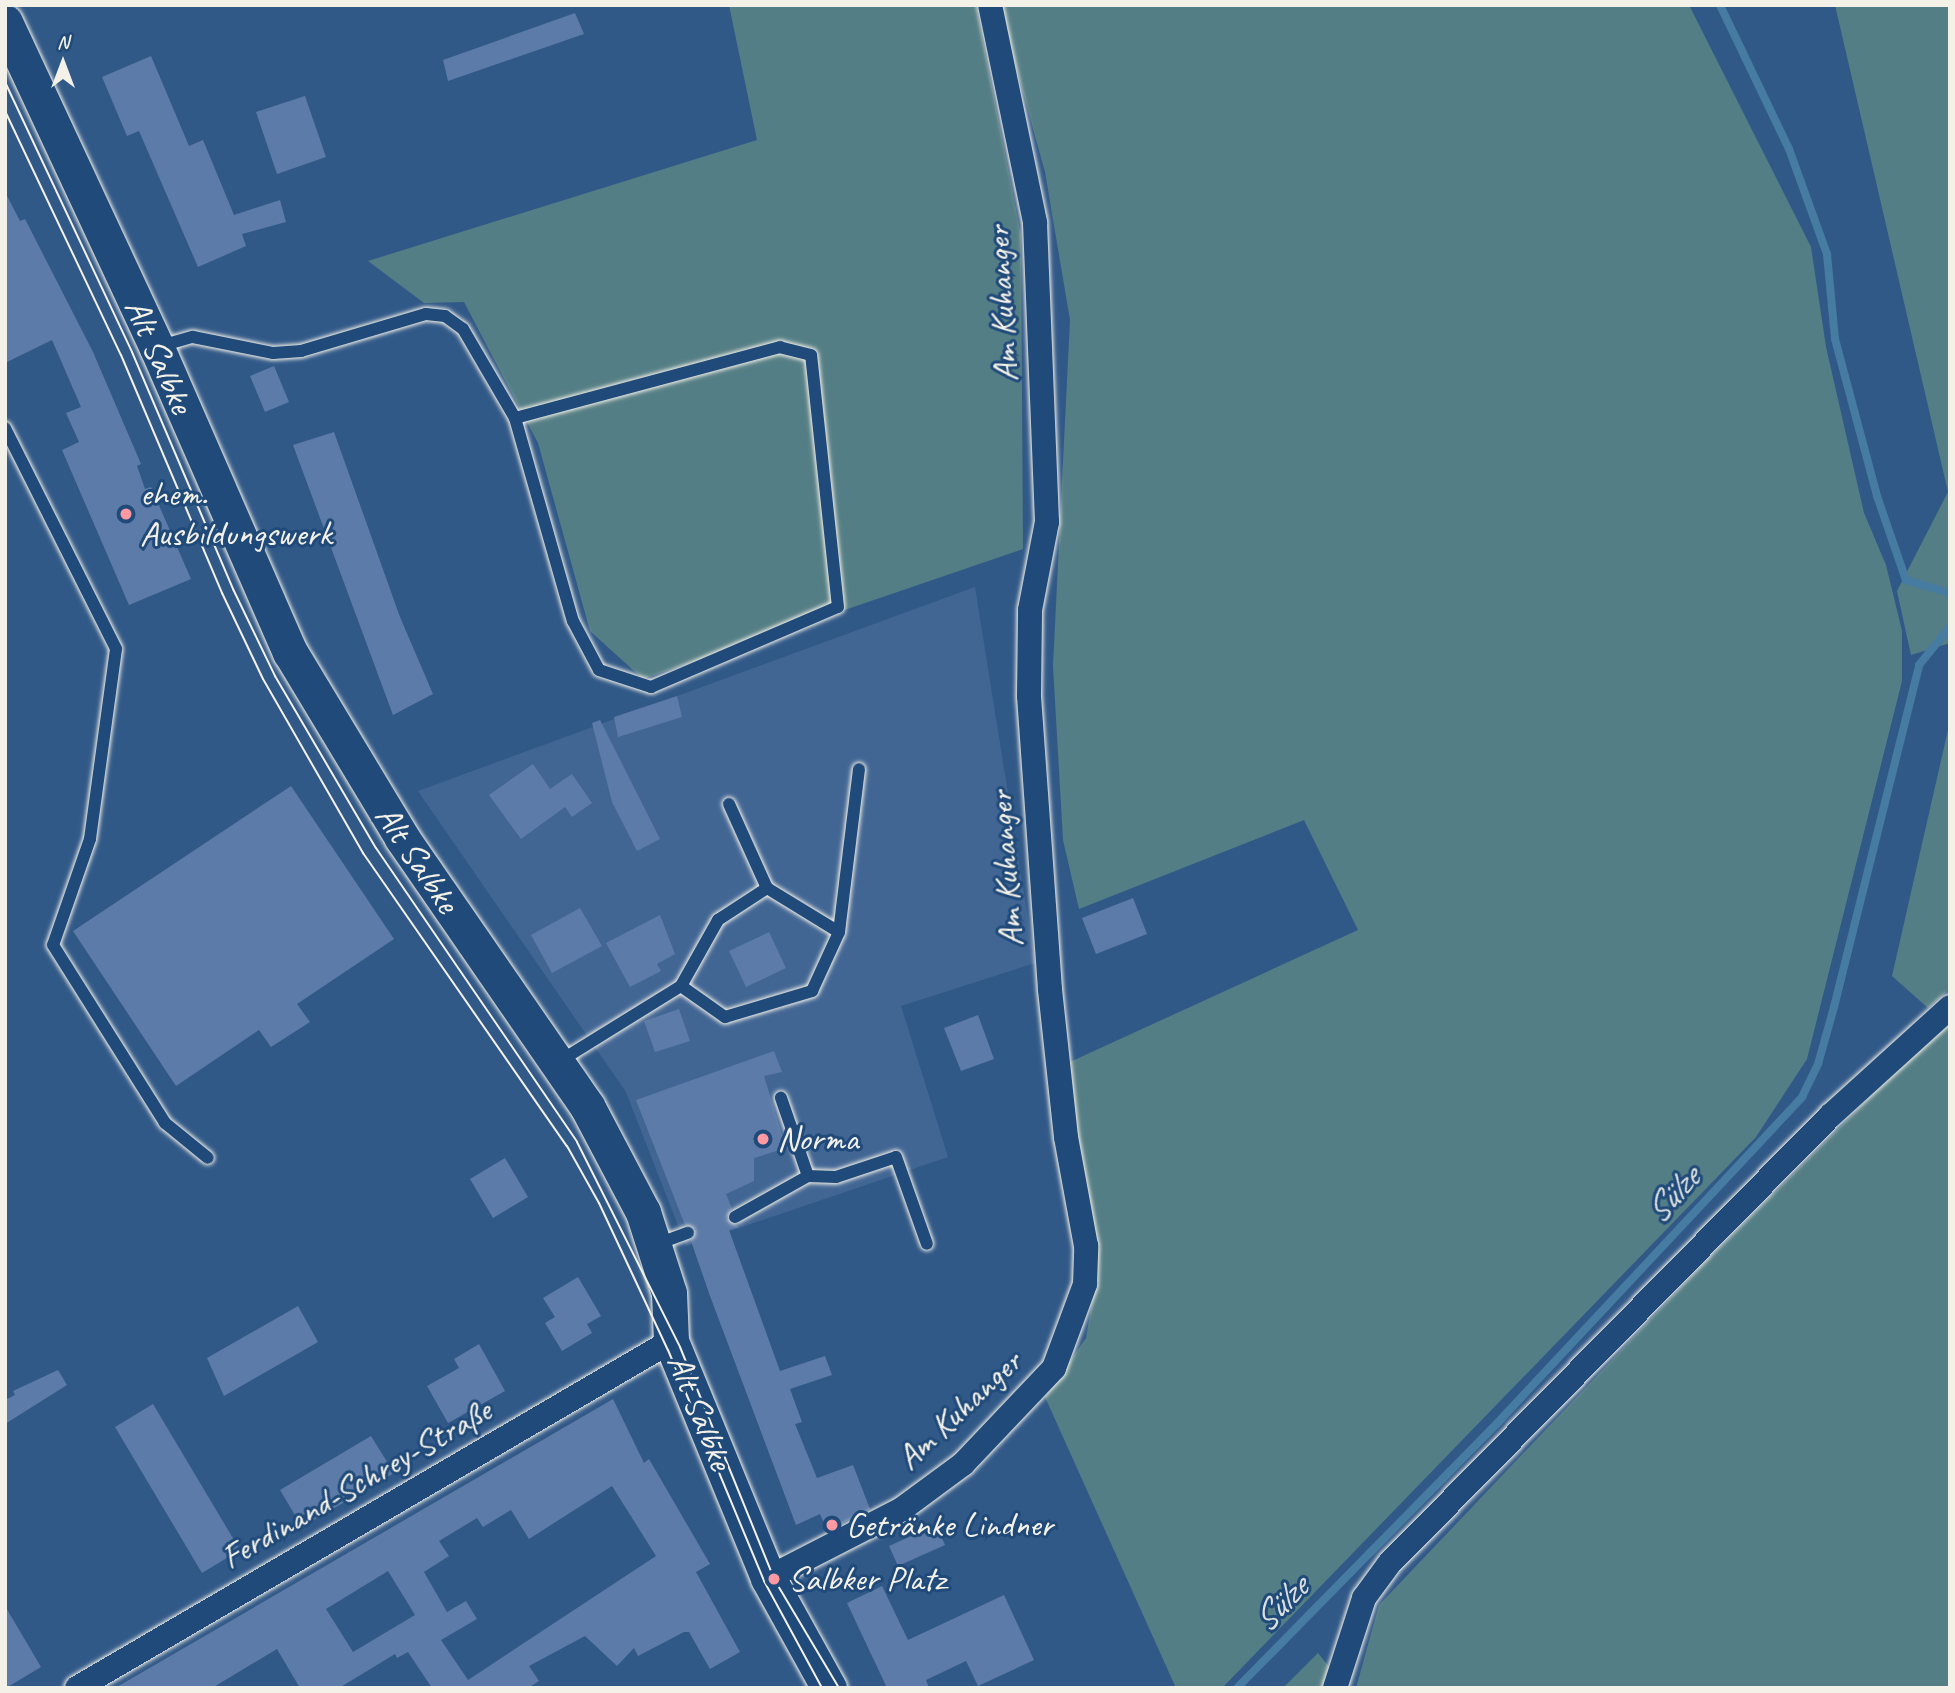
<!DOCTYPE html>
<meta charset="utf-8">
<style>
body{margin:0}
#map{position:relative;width:1955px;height:1693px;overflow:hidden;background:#315988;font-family:Caveat,sans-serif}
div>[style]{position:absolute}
.built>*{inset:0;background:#426694}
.green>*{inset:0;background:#547e85}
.stream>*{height:8px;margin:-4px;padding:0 4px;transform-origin:4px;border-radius:4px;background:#467ba2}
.building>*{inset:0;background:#5c7ba8}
.roads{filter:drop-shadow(0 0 2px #f4f1e8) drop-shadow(0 0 2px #f4f1e8)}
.lane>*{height:12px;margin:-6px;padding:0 6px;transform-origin:6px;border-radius:6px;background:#1f4a7a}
.street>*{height:24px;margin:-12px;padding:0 12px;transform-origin:12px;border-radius:12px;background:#1f4a7a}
.secondary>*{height:35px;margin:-17.5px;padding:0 17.5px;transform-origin:17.5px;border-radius:17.5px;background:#1f4a7a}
.tram>*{height:2px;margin:-1px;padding:0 1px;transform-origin:1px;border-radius:1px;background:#f4f1e8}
.dots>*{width:19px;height:19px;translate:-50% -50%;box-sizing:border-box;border:4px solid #1f4a7a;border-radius:50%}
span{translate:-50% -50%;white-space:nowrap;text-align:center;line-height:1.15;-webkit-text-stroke:6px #1f4a7a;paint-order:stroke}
.street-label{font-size:35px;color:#f4f1e8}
.poi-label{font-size:35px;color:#f4f1e8}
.left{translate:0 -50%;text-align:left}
.water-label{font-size:37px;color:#dadfde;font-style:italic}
.frame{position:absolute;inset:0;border:7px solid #f4f1e8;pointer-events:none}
.north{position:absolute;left:28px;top:28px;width:70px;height:70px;-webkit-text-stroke:5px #1f4a7a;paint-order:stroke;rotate:0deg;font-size:19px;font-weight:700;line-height:28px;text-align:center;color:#f4f1e8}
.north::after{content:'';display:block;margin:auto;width:24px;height:32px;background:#f4f1e8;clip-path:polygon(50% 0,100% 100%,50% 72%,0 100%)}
</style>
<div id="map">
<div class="built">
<div style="clip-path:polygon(975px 587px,1035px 963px,901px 1006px,948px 1157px,686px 1246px,626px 1092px,418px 791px)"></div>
</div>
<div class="green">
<div style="clip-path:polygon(729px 5px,976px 5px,1021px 235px,1023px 549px,643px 679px,590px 631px,538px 443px,464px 302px,424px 303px,368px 261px,757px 140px)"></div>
<div style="clip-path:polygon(999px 5px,1689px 5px,1811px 247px,1826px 347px,1864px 513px,1886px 565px,1902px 631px,1902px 681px,1807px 1059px,1756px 1137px,1222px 1688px,1176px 1688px,1045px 1397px,1086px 1338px,1093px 1296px,1070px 1062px,1358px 930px,1304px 820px,1079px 909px,1063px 840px,1053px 666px,1070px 320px,1045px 172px)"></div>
<div style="clip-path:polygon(1835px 5px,1950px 5px,1950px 643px,1911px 655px,1897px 591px,1948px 492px)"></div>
<div style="clip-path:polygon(1950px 721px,1950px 989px,1928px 1008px,1892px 976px)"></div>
<div style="clip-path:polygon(1950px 1017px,1950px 1688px,1356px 1688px,1379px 1605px,1704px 1263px)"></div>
<div style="clip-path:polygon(1318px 1653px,1334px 1673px,1330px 1688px,1283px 1688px)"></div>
</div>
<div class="stream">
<div style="left:1720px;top:5px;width:160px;rotate:64.4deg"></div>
<div style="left:1789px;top:149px;width:112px;rotate:70.1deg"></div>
<div style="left:1827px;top:254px;width:85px;rotate:84.6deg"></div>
<div style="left:1835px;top:339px;width:163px;rotate:75deg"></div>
<div style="left:1877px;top:496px;width:89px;rotate:71deg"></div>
<div style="left:1906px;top:580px;width:46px;rotate:16.5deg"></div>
<div style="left:1237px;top:1688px;width:377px;rotate:-45.5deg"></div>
<div style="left:1501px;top:1419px;width:441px;rotate:-46.9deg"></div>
<div style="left:1802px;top:1097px;width:37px;rotate:-64deg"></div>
<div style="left:1818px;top:1064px;width:59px;rotate:-74.3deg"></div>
<div style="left:1834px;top:1007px;width:352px;rotate:-76deg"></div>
<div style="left:1919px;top:665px;width:49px;rotate:-50.8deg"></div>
</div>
<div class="building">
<div style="clip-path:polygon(575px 13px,584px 34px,448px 81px,443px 60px)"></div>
<div style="clip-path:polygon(151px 56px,189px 146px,203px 140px,234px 215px,280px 200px,286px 222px,242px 234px,246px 246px,198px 267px,139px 131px,127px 136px,102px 77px)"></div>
<div style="clip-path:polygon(305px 96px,326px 157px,277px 174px,256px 112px)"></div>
<div style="clip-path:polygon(5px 192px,20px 221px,25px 219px,93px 352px,141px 464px,137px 466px,145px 489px,151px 487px,191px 579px,129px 605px,62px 450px,79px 442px,66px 413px,81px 407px,52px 340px,5px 363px)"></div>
<div style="clip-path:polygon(274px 366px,289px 402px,265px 412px,250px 376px)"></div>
<div style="clip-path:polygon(334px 432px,400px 617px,433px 694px,393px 715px,293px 445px)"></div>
<div style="clip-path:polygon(677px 696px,682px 717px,618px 737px,614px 717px)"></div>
<div style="clip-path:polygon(600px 720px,660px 839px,637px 851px,612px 802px,592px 723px)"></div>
<div style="clip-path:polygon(533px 764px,550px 789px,572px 774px,592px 803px,572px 817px,565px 807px,521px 839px,489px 795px)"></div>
<div style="clip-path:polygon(291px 786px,394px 939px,297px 1004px,310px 1022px,271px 1047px,259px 1030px,176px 1086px,73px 931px)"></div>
<div style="clip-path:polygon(1133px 898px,1147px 934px,1096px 954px,1082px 918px)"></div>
<div style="clip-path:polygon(580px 908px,602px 946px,552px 973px,531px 935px)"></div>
<div style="clip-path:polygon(660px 915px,675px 954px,657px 964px,661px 971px,630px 987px,606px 943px)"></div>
<div style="clip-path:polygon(769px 932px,786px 968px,746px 987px,729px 951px)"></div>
<div style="clip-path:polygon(679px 1009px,690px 1041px,655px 1052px,644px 1021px)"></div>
<div style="clip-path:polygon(978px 1015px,994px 1059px,961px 1071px,944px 1028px)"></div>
<div style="clip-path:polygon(774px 1051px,782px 1072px,764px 1076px,786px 1148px,754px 1158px,754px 1181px,726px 1194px,732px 1209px,726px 1218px,739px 1227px,729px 1230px,780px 1371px,825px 1356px,832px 1375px,790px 1389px,802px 1422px,795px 1424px,817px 1478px,853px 1465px,870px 1509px,827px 1531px,820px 1514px,796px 1525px,710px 1296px,691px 1241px,696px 1229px,685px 1225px,636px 1100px)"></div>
<div style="clip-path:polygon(505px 1158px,528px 1197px,493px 1218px,470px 1179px)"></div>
<div style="clip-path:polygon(578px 1277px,601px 1316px,587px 1324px,592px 1333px,562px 1351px,545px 1323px,555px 1317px,543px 1298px)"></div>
<div style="clip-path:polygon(298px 1306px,318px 1342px,224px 1396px,207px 1358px)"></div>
<div style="clip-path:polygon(479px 1344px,505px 1391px,448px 1423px,427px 1386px,459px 1368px,454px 1359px)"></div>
<div style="clip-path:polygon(58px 1370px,67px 1385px,5px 1424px,5px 1400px,15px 1395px,13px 1391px)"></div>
<div style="clip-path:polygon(evenodd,613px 1399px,644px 1463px,649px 1459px,710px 1564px,696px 1572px,740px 1652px,710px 1669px,689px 1632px,684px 1632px,638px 1656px,634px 1648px,617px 1666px,585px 1636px,529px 1666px,539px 1681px,528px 1688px,432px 1688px,408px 1652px,397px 1658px,395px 1654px,339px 1688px,300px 1688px,277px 1649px,212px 1688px,115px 1688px,613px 1399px,612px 1486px,656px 1556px,468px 1680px,441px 1640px,477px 1619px,466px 1601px,447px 1612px,424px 1572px,449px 1556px,439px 1541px,477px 1518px,483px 1527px,511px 1510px,529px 1539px,612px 1486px,613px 1399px,388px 1571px,415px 1615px,353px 1652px,326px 1609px,388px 1571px)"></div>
<div style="clip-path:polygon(153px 1404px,240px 1550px,202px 1573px,115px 1427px)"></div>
<div style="clip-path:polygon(371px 1436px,394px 1473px,302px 1527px,280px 1490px)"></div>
<div style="clip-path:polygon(936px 1525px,945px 1545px,898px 1566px,889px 1546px)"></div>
<div style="clip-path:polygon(882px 1586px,908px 1640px,1004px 1595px,1034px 1660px,978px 1686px,966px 1661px,926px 1680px,929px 1688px,887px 1688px,847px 1603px)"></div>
<div style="clip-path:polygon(5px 1606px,41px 1667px,6px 1688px,5px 1688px)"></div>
</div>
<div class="roads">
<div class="lane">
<div style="left:157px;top:347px;width:37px;rotate:-16deg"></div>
<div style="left:193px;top:337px;width:82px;rotate:11.3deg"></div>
<div style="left:273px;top:353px;width:28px;rotate:-4deg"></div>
<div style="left:301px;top:351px;width:130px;rotate:-16.5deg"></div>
<div style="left:426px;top:314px;width:19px;rotate:6deg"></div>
<div style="left:445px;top:316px;width:22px;rotate:36deg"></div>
<div style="left:463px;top:329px;width:103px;rotate:59.7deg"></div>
<div style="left:515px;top:418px;width:211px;rotate:74.1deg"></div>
<div style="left:573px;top:621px;width:55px;rotate:62deg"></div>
<div style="left:599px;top:670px;width:55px;rotate:18.1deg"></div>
<div style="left:651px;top:687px;width:203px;rotate:-23.2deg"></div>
<div style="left:838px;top:607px;width:253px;rotate:-96.1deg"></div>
<div style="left:811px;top:355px;width:32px;rotate:-166deg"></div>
<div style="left:780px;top:347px;width:274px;rotate:165deg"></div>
<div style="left:5px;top:428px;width:247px;rotate:63.3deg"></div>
<div style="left:116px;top:649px;width:192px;rotate:97.8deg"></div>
<div style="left:90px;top:839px;width:112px;rotate:109.2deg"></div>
<div style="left:53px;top:945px;width:210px;rotate:57.8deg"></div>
<div style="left:165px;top:1123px;width:55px;rotate:39.1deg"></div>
<div style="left:729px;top:804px;width:92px;rotate:65.7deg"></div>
<div style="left:681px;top:986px;width:54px;rotate:35.2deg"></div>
<div style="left:725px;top:1017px;width:91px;rotate:-16.6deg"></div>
<div style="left:812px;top:991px;width:65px;rotate:-65.4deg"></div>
<div style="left:839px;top:932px;width:164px;rotate:-83deg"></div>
<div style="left:560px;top:1061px;width:142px;rotate:-31.8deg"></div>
<div style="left:681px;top:986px;width:76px;rotate:-60.7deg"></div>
<div style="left:718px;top:920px;width:59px;rotate:-33.1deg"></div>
<div style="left:767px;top:888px;width:84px;rotate:31.4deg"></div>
<div style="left:808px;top:1176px;width:28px;rotate:2deg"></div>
<div style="left:836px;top:1177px;width:63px;rotate:-18.4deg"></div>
<div style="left:896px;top:1157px;width:92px;rotate:70.4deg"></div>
<div style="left:735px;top:1217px;width:84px;rotate:-29.3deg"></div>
<div style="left:808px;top:1176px;width:83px;rotate:-109.1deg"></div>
<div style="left:657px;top:1244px;width:33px;rotate:-20deg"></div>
</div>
<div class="street">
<div style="left:768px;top:1578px;width:151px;rotate:-27.2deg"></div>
<div style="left:902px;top:1509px;width:76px;rotate:-36.4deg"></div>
<div style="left:963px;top:1464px;width:132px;rotate:-46.5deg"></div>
<div style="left:1054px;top:1368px;width:90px;rotate:-69.7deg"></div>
<div style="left:1085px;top:1284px;width:38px;rotate:-88deg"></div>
<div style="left:1086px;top:1246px;width:111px;rotate:-100.4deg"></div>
<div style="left:1066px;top:1137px;width:149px;rotate:-96.2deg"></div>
<div style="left:1050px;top:989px;width:294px;rotate:-94.1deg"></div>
<div style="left:1029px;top:696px;width:86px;rotate:-89.3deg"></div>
<div style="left:1030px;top:610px;width:90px;rotate:-79.1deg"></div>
<div style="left:1047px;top:522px;width:300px;rotate:-92.3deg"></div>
<div style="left:1035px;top:222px;width:222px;rotate:-101.7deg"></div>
<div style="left:77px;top:1688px;width:688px;rotate:-30.29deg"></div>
<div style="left:1335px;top:1688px;width:95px;rotate:-72.1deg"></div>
<div style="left:1364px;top:1598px;width:42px;rotate:-53.7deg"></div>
<div style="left:1389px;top:1564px;width:629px;rotate:-45.45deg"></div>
<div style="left:1830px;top:1116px;width:162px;rotate:-42.2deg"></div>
</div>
<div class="secondary">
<div style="left:5px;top:22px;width:360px;rotate:65deg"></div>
<div style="left:157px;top:348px;width:332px;rotate:66.4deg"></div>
<div style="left:290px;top:652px;width:217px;rotate:58.9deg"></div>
<div style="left:402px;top:838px;width:326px;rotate:55.4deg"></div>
<div style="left:587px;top:1106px;width:120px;rotate:62.2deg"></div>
<div style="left:643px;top:1212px;width:85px;rotate:72.2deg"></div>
<div style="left:669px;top:1293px;width:48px;rotate:87.6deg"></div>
<div style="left:671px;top:1341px;width:256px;rotate:67.7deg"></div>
<div style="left:768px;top:1578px;width:126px;rotate:61deg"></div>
</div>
</div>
<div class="tram">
<div style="left:5px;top:82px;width:298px;rotate:64.8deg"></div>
<div style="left:132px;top:352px;width:258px;rotate:66.9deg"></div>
<div style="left:233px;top:589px;width:97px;rotate:64.2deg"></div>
<div style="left:275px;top:676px;width:199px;rotate:59.6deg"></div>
<div style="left:376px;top:848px;width:356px;rotate:55.6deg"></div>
<div style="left:577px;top:1142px;width:229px;rotate:63.3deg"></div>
<div style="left:680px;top:1347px;width:250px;rotate:67.9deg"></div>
<div style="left:774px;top:1579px;width:127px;rotate:59.2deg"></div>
<div style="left:5px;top:111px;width:270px;rotate:64.6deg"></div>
<div style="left:121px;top:355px;width:259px;rotate:67deg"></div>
<div style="left:222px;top:593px;width:95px;rotate:64.5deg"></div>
<div style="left:263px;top:679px;width:201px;rotate:60.1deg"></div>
<div style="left:363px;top:853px;width:357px;rotate:55.2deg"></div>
<div style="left:567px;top:1146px;width:65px;rotate:60.7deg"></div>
<div style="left:599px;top:1203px;width:162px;rotate:64.9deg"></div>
<div style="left:668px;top:1350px;width:250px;rotate:67.4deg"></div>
<div style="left:764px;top:1581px;width:122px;rotate:61.5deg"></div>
</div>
<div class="dots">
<div style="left:126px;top:514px;background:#ff9aa2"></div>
<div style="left:763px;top:1139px;background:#ff9aa2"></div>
<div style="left:832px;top:1525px;background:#ff9aa2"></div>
<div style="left:774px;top:1579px;background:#ff9aa2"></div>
</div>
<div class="street-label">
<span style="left:1002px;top:304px;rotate:-93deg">Am Kuhanger</span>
<span style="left:159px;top:356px;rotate:66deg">Alt Salbke</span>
<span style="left:417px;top:859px;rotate:56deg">Alt Salbke</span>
<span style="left:1006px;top:869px;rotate:-94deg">Am Kuhanger</span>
<span style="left:959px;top:1410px;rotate:-43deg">Am Kuhanger</span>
<span style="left:700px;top:1412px;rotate:68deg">Alt Salbke</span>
<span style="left:356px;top:1484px;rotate:-30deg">Ferdinand-Schrey-Straße</span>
</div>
<div class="poi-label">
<span class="left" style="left:140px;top:514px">ehem.<br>Ausbildungswerk</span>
<span class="left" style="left:777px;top:1139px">Norma</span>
<span class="left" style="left:846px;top:1525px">Getränke Lindner</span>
<span class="left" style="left:788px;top:1579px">Salbker Platz</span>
</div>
<div class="water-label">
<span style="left:1672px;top:1195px;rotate:-47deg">Sülze</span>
<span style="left:1280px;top:1604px;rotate:-45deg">Sülze</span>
</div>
<div class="frame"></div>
<div class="north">N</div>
</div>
